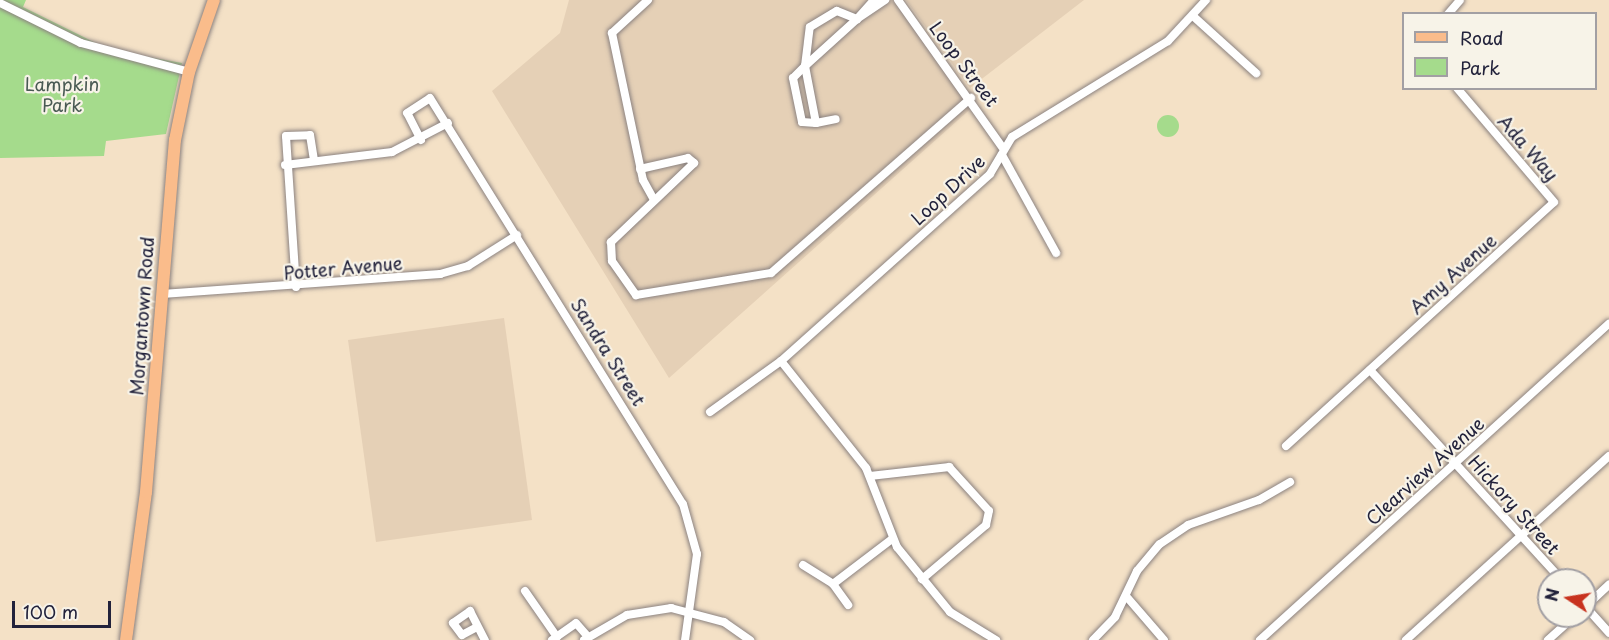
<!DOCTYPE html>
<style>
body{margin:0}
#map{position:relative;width:1609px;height:640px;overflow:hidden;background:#f4e1c6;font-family:"Playpen Sans",sans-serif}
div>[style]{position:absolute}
.built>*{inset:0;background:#e5d0b6}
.green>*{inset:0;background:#a5db8c}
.round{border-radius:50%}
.roads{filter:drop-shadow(0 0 2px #8b8280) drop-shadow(0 0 2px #8b8280)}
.street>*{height:8px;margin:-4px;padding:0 4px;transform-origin:4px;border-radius:4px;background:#fff}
.primary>*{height:12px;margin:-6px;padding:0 6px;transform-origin:6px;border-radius:6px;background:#fabc8b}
span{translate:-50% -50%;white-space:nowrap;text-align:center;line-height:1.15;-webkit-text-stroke:4.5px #f7f3e8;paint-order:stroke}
.street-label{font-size:18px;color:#22223b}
.park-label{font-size:18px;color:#495a53}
.legend{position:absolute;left:1402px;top:12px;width:195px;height:78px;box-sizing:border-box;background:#f7f3e8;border:2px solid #a29fa3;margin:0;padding:8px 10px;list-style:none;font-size:18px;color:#22223b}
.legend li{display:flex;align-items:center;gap:12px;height:30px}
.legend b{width:30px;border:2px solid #a29fa3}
.north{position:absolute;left:1537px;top:568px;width:60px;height:60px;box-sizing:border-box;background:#f7f3e8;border:2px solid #a29fa3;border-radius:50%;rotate:282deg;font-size:16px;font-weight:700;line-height:24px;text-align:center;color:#22223b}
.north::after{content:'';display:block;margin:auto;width:21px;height:27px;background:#c8321e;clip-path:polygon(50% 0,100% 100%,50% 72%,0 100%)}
.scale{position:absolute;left:12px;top:601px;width:99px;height:27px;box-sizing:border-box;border:3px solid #22223b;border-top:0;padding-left:8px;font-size:18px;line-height:21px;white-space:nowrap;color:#22223b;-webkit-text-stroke:4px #f7f3e8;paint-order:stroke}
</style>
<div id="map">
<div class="built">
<div style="clip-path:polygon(569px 0,899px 0,976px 104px,669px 378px,492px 91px,560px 33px)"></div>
<div style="clip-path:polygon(906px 0,1084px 0,970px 88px)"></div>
<div style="clip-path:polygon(504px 318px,532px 520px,376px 542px,348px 340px)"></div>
</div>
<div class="green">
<div style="clip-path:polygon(0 0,26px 0,23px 7px,110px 50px,182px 63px,166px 134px,106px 141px,104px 156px,0 158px)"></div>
<div class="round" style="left:1157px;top:115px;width:22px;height:22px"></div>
</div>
<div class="roads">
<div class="street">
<div style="left:648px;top:0;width:49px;rotate:137.5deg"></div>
<div style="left:612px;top:33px;width:150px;rotate:78.1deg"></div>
<div style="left:643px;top:180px;width:23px;rotate:61deg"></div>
<div style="left:874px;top:0;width:25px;rotate:132deg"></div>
<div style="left:857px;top:19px;width:34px;rotate:-34deg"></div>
<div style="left:898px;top:0;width:180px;rotate:54.7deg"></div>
<div style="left:0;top:3px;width:90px;rotate:26.3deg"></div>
<div style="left:81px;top:43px;width:112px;rotate:15deg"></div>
<div style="left:1448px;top:14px;width:18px;rotate:-49deg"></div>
<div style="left:1194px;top:17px;width:84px;rotate:42.1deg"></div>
<div style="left:816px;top:123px;width:14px;rotate:-176deg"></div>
<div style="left:802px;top:122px;width:45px;rotate:-101.6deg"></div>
<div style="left:793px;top:78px;width:17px;rotate:-45deg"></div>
<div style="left:805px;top:66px;width:39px;rotate:-83deg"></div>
<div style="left:810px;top:27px;width:31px;rotate:-31deg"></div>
<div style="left:837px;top:11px;width:22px;rotate:22deg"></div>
<div style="left:857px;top:19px;width:70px;rotate:137.9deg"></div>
<div style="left:805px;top:66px;width:58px;rotate:79.1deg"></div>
<div style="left:816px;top:123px;width:20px;rotate:-11deg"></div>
<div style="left:421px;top:140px;width:30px;rotate:-117deg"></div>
<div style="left:407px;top:113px;width:27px;rotate:-33deg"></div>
<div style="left:430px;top:98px;width:478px;rotate:58.1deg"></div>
<div style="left:683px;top:504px;width:52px;rotate:74.4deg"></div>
<div style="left:697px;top:554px;width:87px;rotate:97.9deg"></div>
<div style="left:1002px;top:155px;width:112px;rotate:61.1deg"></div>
<div style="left:285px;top:165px;width:108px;rotate:-6.9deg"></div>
<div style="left:392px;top:152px;width:63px;rotate:-27.4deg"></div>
<div style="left:640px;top:169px;width:49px;rotate:-12.9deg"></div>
<div style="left:688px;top:158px;width:8px;rotate:40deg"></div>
<div style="left:694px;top:163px;width:115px;rotate:136.4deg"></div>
<div style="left:611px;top:242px;width:19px;rotate:87deg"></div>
<div style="left:612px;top:261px;width:42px;rotate:54.8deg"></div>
<div style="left:636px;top:295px;width:137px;rotate:-9.3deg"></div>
<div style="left:771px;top:273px;width:266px;rotate:-41.2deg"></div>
<div style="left:296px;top:287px;width:151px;rotate:-93.8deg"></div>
<div style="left:286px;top:136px;width:24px;rotate:-2deg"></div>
<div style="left:310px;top:135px;width:26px;rotate:81deg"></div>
<div style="left:162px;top:294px;width:279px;rotate:-4.1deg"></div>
<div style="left:440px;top:274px;width:29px;rotate:-16deg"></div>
<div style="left:468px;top:266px;width:58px;rotate:-32.3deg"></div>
<div style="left:781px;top:361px;width:137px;rotate:51.5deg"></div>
<div style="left:866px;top:468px;width:85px;rotate:68.6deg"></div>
<div style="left:897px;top:547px;width:84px;rotate:50.8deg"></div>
<div style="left:950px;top:612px;width:54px;rotate:31.3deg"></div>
<div style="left:1370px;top:370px;width:285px;rotate:47.6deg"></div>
<div style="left:710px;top:412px;width:87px;rotate:-35.7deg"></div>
<div style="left:781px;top:361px;width:280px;rotate:-41.8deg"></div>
<div style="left:990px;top:174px;width:43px;rotate:-59.3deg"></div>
<div style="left:1012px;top:137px;width:183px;rotate:-31.6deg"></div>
<div style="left:1168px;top:41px;width:56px;rotate:-47.2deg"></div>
<div style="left:1286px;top:446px;width:362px;rotate:-42.3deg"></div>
<div style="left:1554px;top:202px;width:150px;rotate:-130.4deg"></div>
<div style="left:870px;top:476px;width:80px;rotate:-6.5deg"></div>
<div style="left:949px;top:467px;width:59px;rotate:47.7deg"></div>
<div style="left:989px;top:511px;width:14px;rotate:102deg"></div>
<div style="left:986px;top:525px;width:84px;rotate:139.8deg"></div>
<div style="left:803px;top:565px;width:36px;rotate:32deg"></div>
<div style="left:833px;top:584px;width:74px;rotate:-37.3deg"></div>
<div style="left:833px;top:584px;width:26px;rotate:54deg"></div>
<div style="left:525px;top:591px;width:56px;rotate:55.2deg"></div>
<div style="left:1126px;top:596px;width:58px;rotate:49.2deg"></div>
<div style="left:1585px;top:606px;width:36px;rotate:48deg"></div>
<div style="left:1585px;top:607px;width:33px;rotate:-43deg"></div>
<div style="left:477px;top:627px;width:17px;rotate:152deg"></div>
<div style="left:462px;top:635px;width:15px;rotate:-127deg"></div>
<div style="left:453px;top:623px;width:21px;rotate:-35deg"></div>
<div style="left:470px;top:611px;width:33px;rotate:63deg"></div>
<div style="left:552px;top:640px;width:29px;rotate:-35deg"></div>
<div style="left:576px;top:623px;width:18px;rotate:49deg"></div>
<div style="left:584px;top:640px;width:50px;rotate:-30.2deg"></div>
<div style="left:627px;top:615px;width:45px;rotate:-9deg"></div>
<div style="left:671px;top:608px;width:55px;rotate:14.8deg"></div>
<div style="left:724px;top:622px;width:32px;rotate:35deg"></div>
<div style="left:1093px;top:640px;width:32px;rotate:-46deg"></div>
<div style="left:1115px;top:617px;width:51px;rotate:-64.4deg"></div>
<div style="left:1137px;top:571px;width:35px;rotate:-50deg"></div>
<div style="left:1160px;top:544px;width:34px;rotate:-34deg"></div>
<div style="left:1188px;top:525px;width:75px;rotate:-19.4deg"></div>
<div style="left:1259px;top:500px;width:36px;rotate:-30deg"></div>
<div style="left:1260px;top:640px;width:471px;rotate:-42.2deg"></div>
<div style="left:1406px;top:640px;width:274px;rotate:-42.2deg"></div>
<div style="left:1548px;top:640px;width:36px;rotate:-42deg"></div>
</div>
<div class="primary">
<div style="left:126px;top:640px;width:149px;rotate:-82.3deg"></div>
<div style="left:146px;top:492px;width:353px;rotate:-85.3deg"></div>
<div style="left:175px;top:140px;width:69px;rotate:-78.4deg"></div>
<div style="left:189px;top:72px;width:76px;rotate:-70.9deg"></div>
</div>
</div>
<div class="street-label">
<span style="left:964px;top:64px;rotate:53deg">Loop Street</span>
<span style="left:1528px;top:148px;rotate:49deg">Ada Way</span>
<span style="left:948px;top:190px;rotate:-43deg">Loop Drive</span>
<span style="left:343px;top:268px;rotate:-5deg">Potter Avenue</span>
<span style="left:1453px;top:274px;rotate:-42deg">Amy Avenue</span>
<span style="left:142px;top:316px;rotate:-86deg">Morgantown Road</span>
<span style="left:608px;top:352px;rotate:58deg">Sandra Street</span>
<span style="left:1425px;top:471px;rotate:-42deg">Clearview Avenue</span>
<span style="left:1514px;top:505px;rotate:48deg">Hickory Street</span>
</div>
<div class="park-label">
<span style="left:62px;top:95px">Lampkin<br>Park</span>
</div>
<ul class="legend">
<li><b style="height:8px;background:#fabc8b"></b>Road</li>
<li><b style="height:16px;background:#a5db8c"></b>Park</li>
</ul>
<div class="north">N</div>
<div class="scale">100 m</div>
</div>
